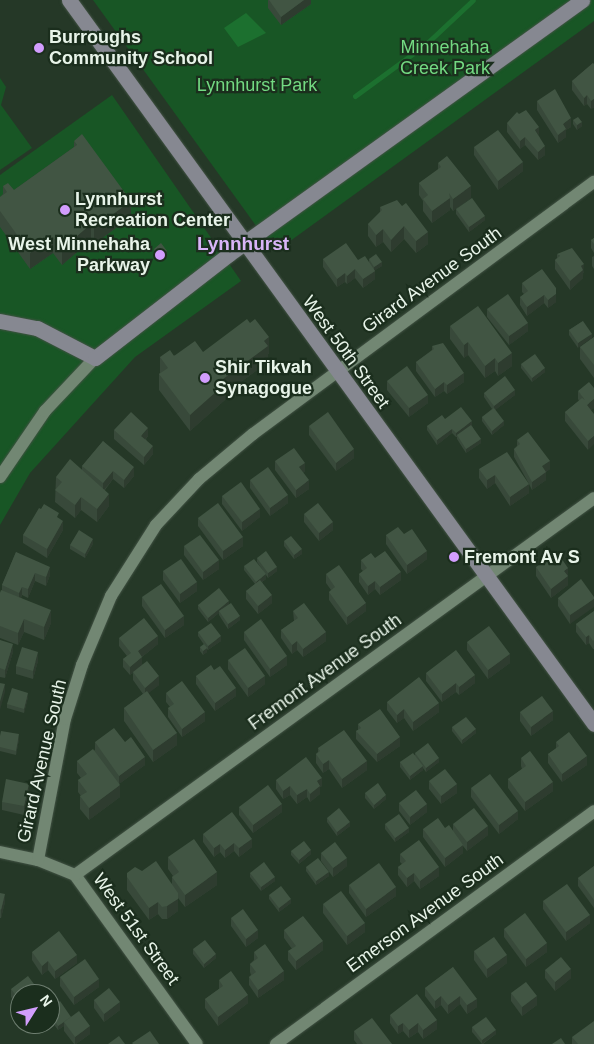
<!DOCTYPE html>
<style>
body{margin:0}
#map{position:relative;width:594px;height:1044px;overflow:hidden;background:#253827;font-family:Arial,sans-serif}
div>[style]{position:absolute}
.green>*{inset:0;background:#185625}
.water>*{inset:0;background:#1c702f}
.stream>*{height:5px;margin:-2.5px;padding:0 2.5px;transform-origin:2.5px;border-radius:2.5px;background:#1c702f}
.roads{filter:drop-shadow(0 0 1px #425244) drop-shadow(0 0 1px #425244)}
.street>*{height:12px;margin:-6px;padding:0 6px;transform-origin:6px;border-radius:6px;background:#728773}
.secondary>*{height:15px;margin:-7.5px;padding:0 7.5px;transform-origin:7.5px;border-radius:7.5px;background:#868891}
.wall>*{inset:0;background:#38493a}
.shaded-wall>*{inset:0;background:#2e3c2f}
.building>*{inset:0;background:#415543}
.dots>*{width:14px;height:14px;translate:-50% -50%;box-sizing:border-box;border:2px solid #1b2e1d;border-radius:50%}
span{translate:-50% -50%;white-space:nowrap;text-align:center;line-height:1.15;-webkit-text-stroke:4.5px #1b2e1d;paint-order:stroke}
.poi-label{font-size:18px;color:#e8f4e9;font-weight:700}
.left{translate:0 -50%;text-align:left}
.right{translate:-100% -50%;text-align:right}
.park-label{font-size:18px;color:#73da82}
.street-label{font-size:18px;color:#e8f4e9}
.neighbourhood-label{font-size:19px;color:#d9b5f8;font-weight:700}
.north{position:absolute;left:10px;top:984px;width:50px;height:50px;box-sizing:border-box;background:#1b2e1d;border:1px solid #6d7d6f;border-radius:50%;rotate:54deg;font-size:14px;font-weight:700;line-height:20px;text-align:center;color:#e8f4e9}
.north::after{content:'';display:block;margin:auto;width:18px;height:22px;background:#d29dfd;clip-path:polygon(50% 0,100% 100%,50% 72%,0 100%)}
</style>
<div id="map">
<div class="green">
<div style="clip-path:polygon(93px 0,594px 0,594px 21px,275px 252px)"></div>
<div style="clip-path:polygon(0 78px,6px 87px,1px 105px,32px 148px,0 170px)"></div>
<div style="clip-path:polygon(112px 95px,241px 281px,135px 357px,30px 473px,0 525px,0 175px)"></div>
</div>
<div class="water">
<div style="clip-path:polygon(246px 13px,266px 33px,238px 47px,224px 28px)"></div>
</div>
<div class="stream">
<div style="left:355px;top:96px;width:88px;rotate:-36.2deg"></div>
<div style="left:426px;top:44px;width:64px;rotate:-43.1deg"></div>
</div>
<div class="roads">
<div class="street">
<div style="left:0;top:477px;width:80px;rotate:-55.7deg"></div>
<div style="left:45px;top:411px;width:73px;rotate:-46.7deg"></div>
<div style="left:0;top:852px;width:39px;rotate:12deg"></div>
<div style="left:38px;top:860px;width:40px;rotate:22deg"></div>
<div style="left:75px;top:875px;width:208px;rotate:54.2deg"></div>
<div style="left:38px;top:860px;width:144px;rotate:-79.2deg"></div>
<div style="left:65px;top:719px;width:57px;rotate:-72.5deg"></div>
<div style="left:82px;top:665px;width:75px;rotate:-67.2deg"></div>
<div style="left:111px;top:596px;width:84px;rotate:-57.6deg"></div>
<div style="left:156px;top:525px;width:63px;rotate:-46.9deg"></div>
<div style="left:199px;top:479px;width:70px;rotate:-39.8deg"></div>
<div style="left:253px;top:434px;width:424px;rotate:-36.5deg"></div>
<div style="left:75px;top:875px;width:641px;rotate:-35.99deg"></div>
<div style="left:276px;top:1044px;width:394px;rotate:-36.2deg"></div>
</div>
<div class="secondary">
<div style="left:69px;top:0;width:894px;rotate:54.05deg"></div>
<div style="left:0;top:321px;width:38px;rotate:11deg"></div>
<div style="left:37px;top:328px;width:65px;rotate:27.3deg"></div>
<div style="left:95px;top:358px;width:170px;rotate:-37.8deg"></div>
<div style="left:229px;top:254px;width:435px;rotate:-35.7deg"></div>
</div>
</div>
<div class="wall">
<div style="clip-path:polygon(268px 0,311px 0,311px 4px,281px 25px,268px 8px)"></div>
<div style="clip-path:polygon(593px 63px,591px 109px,587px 104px,584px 106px,572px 90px,572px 81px)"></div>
<div style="clip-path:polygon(537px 101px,571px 127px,566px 130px,566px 137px,558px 143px,537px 110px)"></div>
<div style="clip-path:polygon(573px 120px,582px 126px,577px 130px,573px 124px)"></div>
<div style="clip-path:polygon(507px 123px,539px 136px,545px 155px,538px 160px,525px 145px,520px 149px,507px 132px)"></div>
<div style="clip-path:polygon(74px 141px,131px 217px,94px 244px,91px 240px,62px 265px,53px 253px,30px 269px,0 227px,0 197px,3px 194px,3px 186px,14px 190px,74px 147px)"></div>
<div style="clip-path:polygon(474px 147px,523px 171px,498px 190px,474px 155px)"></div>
<div style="clip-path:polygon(438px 163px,471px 198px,453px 211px,450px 207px,450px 210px,432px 223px,423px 211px,423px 201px,419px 195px,419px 183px,438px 170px)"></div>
<div style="clip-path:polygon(380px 207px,428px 244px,416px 253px,404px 239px,391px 252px,383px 242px,376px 247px,368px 236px,368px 224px,380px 212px)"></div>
<div style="clip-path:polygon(456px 209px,485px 220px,469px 232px,456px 214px)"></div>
<div style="clip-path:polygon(594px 238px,594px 253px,591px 248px,591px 240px)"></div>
<div style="clip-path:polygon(154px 249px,167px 256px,159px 261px,154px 254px)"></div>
<div style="clip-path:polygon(557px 254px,584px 272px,583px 273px,583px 278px,570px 290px,555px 269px,555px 260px,557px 258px)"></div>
<div style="clip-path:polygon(594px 256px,594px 269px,592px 266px,592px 257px)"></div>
<div style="clip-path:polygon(323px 259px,358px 260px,369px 262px,369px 259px,382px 266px,375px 270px,375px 279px,363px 288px,355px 278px,347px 284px,345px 282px,337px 287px,323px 267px)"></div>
<div style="clip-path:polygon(522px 283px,556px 302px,548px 308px,544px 303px,527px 316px,520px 305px,520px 297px,524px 294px,522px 292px)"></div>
<div style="clip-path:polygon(487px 309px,528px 331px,509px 345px,487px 317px)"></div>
<div style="clip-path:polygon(583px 321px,578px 348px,569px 335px,569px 330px)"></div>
<div style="clip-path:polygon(450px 326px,512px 366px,498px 376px,495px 371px,485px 378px,468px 355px,464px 358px,450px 339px)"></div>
<div style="clip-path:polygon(594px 337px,594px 378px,580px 359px,580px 347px)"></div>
<div style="clip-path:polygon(432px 346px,464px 382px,447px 394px,444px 391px,435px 397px,416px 371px,416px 362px,432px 350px)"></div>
<div style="clip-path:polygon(203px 352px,269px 353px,268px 354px,268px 362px,226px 393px,226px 399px,190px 431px,159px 390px,159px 374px,160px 373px,160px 357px)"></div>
<div style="clip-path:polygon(521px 364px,545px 372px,532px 382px,521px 368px)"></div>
<div style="clip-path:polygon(387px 381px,428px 403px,409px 417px,387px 390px)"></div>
<div style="clip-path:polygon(578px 391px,594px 408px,591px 410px,588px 450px,565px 421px,565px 412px,579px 401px,578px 399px)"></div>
<div style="clip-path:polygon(484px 393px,515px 395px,495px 410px,504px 425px,492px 435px,482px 421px,482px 417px,492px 409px,484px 397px)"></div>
<div style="clip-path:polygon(445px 419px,472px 426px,481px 443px,466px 453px,457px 439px,457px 437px,456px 437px,452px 433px,437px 445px,427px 430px,427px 426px)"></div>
<div style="clip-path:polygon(309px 426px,354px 458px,336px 471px,309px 435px)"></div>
<div style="clip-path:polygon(114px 430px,148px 436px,146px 439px,153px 454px,144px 465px,114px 439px)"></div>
<div style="clip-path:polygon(517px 440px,550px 469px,546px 472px,546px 480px,532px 490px,529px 484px,529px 493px,510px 506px,495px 483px,487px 489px,479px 478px,479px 469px,529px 484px,514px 457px,514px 449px,517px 446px)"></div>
<div style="clip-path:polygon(103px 441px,134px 476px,124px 488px,113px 479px,105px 490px,109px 506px,97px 522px,81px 510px,75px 518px,55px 502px,56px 477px,82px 470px,82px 466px)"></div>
<div style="clip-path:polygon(275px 461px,305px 471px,303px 473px,309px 489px,296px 498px,275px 470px)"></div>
<div style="clip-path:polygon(250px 480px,288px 503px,270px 516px,250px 488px)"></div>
<div style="clip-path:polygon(222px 496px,260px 517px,242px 531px,222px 504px)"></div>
<div style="clip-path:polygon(304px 514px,333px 530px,319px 541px,304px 522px)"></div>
<div style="clip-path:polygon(198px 518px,243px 546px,223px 560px,198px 526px)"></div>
<div style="clip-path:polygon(59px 519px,63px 530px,47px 558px,23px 543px,23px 535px)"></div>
<div style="clip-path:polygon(404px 534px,427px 559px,407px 574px,386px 544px,386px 535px)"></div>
<div style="clip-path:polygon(284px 541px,302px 554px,294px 559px,284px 546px)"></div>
<div style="clip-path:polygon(93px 544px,85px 558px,70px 549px,70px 545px)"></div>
<div style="clip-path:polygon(184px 546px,219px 569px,203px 580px,184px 555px)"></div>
<div style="clip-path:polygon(16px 552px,50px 575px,46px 586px,35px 581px,28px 598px,22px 595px,21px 598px,51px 623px,44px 640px,24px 632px,18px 645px,0 638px,0 593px,2px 591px,2px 585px)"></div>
<div style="clip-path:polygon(257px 558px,277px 571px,268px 578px,257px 562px)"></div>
<div style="clip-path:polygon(375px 558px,401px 580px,380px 595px,375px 589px,368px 595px,359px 582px,359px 574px,363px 571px,361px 569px,361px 560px)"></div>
<div style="clip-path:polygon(244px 566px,266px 579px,262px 582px,272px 603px,258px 614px,246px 599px,246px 591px,255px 584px,244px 570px)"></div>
<div style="clip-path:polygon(536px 567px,568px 568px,568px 585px,551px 598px,536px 576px)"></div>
<div style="clip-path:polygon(163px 571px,197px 591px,180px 603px,163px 580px)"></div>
<div style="clip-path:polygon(326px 574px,366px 611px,347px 625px,329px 600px,329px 592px,331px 590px,326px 583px)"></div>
<div style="clip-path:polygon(142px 597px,184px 625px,165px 638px,142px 606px)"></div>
<div style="clip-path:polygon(594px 597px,570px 624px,558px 606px,558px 598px)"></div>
<div style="clip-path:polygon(229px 604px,240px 620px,228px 629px,219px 615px,219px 613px,208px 622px,198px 609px,198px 605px)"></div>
<div style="clip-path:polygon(293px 611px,326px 641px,303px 657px,297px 650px,292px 654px,281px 638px,281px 630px,294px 621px)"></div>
<div style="clip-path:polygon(594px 611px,594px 649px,593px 649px,589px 643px,586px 645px,576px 632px,576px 624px)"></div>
<div style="clip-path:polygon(198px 632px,221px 641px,208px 650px,207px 649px,207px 652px,203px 655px,200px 651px,200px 647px,205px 646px,198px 636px)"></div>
<div style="clip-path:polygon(244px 632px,287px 665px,270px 677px,244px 640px)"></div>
<div style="clip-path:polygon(119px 638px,158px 644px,142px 657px,142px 664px,159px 685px,148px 693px,177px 745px,153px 762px,124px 721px,124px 708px,143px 694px,133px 680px,133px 673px,130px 675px,123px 667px,123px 659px,127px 656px,119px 646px)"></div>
<div style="clip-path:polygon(0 640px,13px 652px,5px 678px,0 677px)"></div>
<div style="clip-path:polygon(467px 642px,510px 663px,488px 679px,467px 650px)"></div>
<div style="clip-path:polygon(228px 660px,265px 684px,248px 697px,228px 669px)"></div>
<div style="clip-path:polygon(38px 661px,33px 679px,16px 674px,16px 666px)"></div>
<div style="clip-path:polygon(214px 670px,236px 696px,215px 711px,196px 684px,196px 676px)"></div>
<div style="clip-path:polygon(426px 673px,475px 683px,459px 695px,456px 692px,442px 702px,426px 681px)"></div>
<div style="clip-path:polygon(166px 693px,205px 721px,182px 737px,168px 717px,168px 708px,170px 707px,166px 702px)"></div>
<div style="clip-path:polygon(28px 697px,24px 713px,7px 708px,7px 704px)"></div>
<div style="clip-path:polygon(387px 702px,439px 712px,413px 731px,404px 718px,397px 723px,387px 710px)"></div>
<div style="clip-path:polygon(520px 712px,553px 720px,531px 736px,520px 721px)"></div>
<div style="clip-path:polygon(358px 724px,400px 746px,377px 762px,356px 739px,356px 731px,358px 730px)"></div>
<div style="clip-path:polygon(452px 727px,476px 733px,462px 744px,452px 731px)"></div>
<div style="clip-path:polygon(0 736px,19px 739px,16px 755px,0 751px)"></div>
<div style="clip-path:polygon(95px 742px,125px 742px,145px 765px,119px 784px,120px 797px,89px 820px,80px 809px,80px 796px,81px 796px,78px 792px,78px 780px,81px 778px,77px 773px,77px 761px,95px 750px)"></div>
<div style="clip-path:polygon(556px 742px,587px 765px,562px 782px,548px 763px,548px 754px,556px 749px)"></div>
<div style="clip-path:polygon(318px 748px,367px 770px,342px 788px,329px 769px,323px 773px,316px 763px,316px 754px,318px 752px)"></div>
<div style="clip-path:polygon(415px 753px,439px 762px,426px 772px,423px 768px,423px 770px,410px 780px,400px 767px,400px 762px,415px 755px)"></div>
<div style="clip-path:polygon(521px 758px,553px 791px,525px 811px,508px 788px,508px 779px,522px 769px,521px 766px)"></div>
<div style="clip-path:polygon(276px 780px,322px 786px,320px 787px,320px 794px,310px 802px,307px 797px,297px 804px,290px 795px,283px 799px,276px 789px)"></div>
<div style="clip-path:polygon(429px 781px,457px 793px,441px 804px,429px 789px)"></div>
<div style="clip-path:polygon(471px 788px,518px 819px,499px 834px,471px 797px)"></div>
<div style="clip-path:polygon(29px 792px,24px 815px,2px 810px,2px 802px)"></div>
<div style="clip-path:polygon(365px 793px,386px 799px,374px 809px,365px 798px)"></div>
<div style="clip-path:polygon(399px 803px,427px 812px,410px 825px,399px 811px)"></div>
<div style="clip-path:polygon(239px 807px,282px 812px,253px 833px,239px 815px)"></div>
<div style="clip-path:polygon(327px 818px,350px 826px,337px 836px,327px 822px)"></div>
<div style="clip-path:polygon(385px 824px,409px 832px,395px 842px,385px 829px)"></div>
<div style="clip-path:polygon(453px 824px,488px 835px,467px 851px,463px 846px,463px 853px,445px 867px,423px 837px,423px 829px,445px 828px,453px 831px)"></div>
<div style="clip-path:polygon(203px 834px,252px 847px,239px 857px,234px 851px,225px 858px,220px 852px,214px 857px,203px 842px)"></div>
<div style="clip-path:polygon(291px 851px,311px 854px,299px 864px,291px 855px)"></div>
<div style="clip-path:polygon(321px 853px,347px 866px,333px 877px,321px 861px)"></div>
<div style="clip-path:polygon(400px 854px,439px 876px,420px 889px,414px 881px,407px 887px,398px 875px,398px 867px,402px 864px,400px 862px)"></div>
<div style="clip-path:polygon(168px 857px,217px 885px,185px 907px,178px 898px,178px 911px,167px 919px,162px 919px,158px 914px,149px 920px,127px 890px,127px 877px,142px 871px,172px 884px,172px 877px,173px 876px,168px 869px)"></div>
<div style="clip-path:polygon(594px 866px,594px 908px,578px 886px,578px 878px)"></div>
<div style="clip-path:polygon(306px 867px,329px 876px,316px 885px,306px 871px)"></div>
<div style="clip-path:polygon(250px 873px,275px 881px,261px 891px,250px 877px)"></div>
<div style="clip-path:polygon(349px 885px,396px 896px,366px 917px,349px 893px)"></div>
<div style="clip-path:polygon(0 893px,5px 902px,1px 918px,0 918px)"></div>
<div style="clip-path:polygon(269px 895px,291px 903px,279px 912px,269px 899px)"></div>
<div style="clip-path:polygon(543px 901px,590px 923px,566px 941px,543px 909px)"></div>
<div style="clip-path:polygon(323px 904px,365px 932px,347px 945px,323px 913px)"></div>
<div style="clip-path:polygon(231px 918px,258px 938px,246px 947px,231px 926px)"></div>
<div style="clip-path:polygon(504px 929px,547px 952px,526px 967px,504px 937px)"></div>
<div style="clip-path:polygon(284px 930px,323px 950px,296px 970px,288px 960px,288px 951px,292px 949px,284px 938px)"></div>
<div style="clip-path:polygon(193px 949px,216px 958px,204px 968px,193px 954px)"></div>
<div style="clip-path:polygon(474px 951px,507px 963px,487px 978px,474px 960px)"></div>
<div style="clip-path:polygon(32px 952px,77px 963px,55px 979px,48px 970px,42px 975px,32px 960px)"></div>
<div style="clip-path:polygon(254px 952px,284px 980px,258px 998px,249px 985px,249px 977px,251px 975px,250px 972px,250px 964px,254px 960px)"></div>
<div style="clip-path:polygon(453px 967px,477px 1007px,467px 1014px,460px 1004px,448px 1014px,441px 1005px,435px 1009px,425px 996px,425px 988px)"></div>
<div style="clip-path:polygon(545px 970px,571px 978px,555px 991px,545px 978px)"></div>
<div style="clip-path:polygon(60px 977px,99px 987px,74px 1005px,60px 986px)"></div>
<div style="clip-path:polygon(219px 980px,248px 1003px,218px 1026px,205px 1008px,205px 999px,219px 989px)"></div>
<div style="clip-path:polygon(11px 989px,37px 994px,20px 994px,20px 1009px,11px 997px)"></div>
<div style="clip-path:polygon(511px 993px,537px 1005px,522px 1016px,511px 1001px)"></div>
<div style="clip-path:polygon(94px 1000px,120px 1010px,104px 1022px,94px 1008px)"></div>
<div style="clip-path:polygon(50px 1008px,71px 1017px,90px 1034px,76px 1044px,74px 1044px,64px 1031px,64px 1026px,58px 1030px,50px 1019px)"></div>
<div style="clip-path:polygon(390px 1015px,437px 1029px,423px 1039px,418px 1032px,409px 1038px,403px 1031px,398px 1034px,390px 1023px)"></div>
<div style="clip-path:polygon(472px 1027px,496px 1034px,483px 1044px,482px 1044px,472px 1032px)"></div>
<div style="clip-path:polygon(354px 1031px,392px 1044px,357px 1044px,354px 1040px)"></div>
<div style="clip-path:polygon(572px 1037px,594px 1044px,572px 1044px)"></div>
</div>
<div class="shaded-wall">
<div style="clip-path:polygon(304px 0,311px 0,311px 4px,281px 25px,281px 17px)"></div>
<div style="clip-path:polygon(587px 95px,587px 104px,584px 106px,584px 98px)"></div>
<div style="clip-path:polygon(594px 99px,594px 108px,591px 109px,591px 101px)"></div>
<div style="clip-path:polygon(571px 118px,571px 127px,566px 130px,566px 137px,558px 143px,558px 135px,563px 124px)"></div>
<div style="clip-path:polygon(582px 122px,582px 126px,577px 130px,577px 125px)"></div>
<div style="clip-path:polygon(539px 127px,539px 136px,535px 130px)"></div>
<div style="clip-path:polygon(525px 137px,525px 145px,520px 149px,520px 141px)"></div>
<div style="clip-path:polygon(545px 146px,545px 155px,538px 160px,538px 152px)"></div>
<div style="clip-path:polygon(523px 162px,523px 171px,498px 190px,498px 181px)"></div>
<div style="clip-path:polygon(471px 186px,471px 198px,453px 211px,453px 199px)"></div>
<div style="clip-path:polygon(450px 198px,450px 210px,432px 223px,432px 211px)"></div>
<div style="clip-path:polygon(131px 201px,131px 217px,94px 244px,94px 228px)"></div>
<div style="clip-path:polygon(485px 216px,485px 220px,469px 232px,469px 227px)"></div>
<div style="clip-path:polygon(91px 224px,91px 240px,62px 265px,62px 249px)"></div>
<div style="clip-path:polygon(404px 226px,404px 239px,391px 252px,391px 240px)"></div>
<div style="clip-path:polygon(383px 229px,383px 242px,376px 247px,376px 235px)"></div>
<div style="clip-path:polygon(428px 232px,428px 244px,416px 253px,416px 241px)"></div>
<div style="clip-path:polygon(53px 237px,53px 253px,30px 269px,30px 253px)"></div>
<div style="clip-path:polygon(167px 251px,167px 256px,159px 261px,159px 257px)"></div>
<div style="clip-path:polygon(382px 262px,382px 266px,374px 271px,374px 267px)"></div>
<div style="clip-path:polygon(584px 264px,583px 278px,570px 290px,570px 281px,581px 266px)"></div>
<div style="clip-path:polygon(355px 269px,355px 278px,347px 284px,347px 276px)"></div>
<div style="clip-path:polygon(375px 271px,375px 279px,363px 288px,363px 279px)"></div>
<div style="clip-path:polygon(345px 273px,345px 282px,337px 287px,337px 279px)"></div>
<div style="clip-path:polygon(556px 294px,556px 302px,548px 308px,548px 300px)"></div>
<div style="clip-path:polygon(544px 295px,544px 303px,527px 316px,527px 307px)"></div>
<div style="clip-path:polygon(528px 323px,528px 331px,509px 345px,509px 336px)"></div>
<div style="clip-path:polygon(592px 334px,592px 338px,578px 348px,578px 343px)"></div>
<div style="clip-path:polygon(269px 337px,269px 353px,268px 354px,268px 362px,226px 393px,226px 399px,190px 431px,190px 415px,223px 379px,264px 341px)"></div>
<div style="clip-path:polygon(468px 342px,468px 355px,464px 358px,464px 345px)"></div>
<div style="clip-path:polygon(512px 353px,512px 366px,498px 376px,498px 363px)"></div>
<div style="clip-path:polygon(495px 358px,495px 371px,485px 378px,485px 366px)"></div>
<div style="clip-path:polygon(545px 368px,545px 372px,532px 382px,532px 378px)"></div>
<div style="clip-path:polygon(464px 373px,464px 382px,447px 394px,447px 385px)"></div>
<div style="clip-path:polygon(444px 382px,444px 391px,435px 397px,435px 389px)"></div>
<div style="clip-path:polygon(515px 390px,515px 395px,494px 411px,494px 406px)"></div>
<div style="clip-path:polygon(428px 395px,428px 403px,409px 417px,409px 408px)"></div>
<div style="clip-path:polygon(594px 399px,594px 408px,587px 413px,587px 405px)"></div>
<div style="clip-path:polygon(472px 421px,472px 426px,457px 435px,456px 437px,456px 433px)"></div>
<div style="clip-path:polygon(504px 421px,504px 425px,492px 435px,492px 431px)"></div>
<div style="clip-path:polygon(148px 428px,148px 436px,141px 444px,141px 436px)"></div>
<div style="clip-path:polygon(452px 429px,452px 433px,437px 445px,437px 440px)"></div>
<div style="clip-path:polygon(594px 436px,594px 444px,588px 450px,588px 441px)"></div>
<div style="clip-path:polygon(481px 439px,481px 443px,466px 453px,466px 449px)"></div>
<div style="clip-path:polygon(153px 446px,153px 454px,144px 465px,144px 457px)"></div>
<div style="clip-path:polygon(354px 449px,354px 458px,336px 471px,336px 463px)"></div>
<div style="clip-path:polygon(550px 461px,550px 469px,542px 475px,542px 466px)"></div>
<div style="clip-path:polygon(305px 463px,305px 471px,299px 476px,299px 467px)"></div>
<div style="clip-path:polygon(134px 467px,134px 476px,124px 488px,124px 480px)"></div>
<div style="clip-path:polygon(113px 471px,113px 479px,103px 491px,103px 483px)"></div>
<div style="clip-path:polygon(546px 472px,546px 480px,532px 490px,532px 482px)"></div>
<div style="clip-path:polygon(495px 475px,495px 483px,487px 489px,487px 480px)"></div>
<div style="clip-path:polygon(309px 480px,309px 489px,296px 498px,296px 490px)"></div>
<div style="clip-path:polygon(529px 484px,529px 493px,510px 506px,510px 497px)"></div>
<div style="clip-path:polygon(109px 494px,109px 506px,97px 522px,97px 509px)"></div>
<div style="clip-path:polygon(288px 495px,288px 503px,270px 516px,270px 508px)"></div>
<div style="clip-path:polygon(81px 497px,81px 510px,75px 518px,75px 505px)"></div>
<div style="clip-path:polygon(260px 509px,260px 517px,242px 531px,242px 522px)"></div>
<div style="clip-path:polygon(63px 521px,63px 530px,47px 558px,47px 549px)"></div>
<div style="clip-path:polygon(333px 522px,333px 530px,319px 541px,319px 533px)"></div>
<div style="clip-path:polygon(243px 537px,243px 546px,223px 560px,223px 551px)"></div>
<div style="clip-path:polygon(93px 539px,93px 544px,85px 558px,85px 554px)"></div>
<div style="clip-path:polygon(302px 549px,302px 554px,294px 559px,294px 555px)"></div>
<div style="clip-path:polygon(427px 551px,427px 559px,407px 574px,407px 565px)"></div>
<div style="clip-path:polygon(219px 560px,219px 569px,203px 580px,203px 572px)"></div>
<div style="clip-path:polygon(50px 567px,50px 575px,46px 586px,46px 577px)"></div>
<div style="clip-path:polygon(277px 567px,277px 571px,268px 578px,268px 573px)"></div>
<div style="clip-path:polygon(568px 568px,568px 585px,551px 598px,551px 589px,564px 571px)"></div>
<div style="clip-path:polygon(401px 572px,401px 580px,380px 595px,380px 587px)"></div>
<div style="clip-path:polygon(35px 573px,35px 581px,28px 598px,28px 589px)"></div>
<div style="clip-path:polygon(266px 574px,266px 579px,256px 586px,256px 582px)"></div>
<div style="clip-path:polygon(375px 581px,375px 589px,368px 595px,368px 586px)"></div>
<div style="clip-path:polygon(197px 582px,197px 591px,180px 603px,180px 594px)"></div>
<div style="clip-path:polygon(22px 587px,22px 595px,19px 601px,19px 593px)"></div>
<div style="clip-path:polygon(272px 595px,272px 603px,258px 614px,258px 606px)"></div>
<div style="clip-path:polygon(594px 599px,594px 607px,570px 624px,570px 615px)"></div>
<div style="clip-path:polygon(229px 601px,229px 605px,219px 611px,219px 613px,208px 622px,208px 618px)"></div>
<div style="clip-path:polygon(366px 603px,366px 611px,347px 625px,347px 617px)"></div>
<div style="clip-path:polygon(51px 610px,51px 623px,44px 640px,44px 627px)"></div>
<div style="clip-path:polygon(184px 616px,184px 625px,165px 638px,165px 630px)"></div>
<div style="clip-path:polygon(240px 616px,240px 620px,228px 629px,228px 624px)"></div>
<div style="clip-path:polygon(24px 619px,24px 632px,18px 645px,18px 633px)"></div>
<div style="clip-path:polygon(326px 632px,326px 641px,303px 657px,303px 649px)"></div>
<div style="clip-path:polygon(589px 635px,589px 643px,586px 645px,586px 637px)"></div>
<div style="clip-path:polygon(158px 636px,158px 644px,138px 660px,138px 651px)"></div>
<div style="clip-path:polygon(221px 636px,221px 641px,208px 650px,208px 646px)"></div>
<div style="clip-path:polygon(297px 641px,297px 650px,292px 654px,292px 645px)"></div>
<div style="clip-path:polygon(13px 644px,13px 652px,5px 678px,5px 670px)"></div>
<div style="clip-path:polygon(207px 648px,207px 652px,203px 655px,203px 651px)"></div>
<div style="clip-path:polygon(38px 652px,38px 661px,33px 679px,33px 671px)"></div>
<div style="clip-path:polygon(510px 654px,510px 663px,488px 679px,488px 670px)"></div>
<div style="clip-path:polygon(287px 656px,287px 665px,270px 677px,270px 669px)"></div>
<div style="clip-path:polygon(142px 657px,142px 666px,130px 675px,130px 667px)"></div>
<div style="clip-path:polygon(475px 675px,475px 683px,459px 695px,459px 687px)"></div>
<div style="clip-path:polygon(159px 676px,159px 685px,145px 696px,145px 688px)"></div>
<div style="clip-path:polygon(265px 676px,265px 684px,248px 697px,248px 688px)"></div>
<div style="clip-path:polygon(456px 683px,456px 692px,442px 702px,442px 694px)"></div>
<div style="clip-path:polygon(5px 684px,5px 692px,0 710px,0 702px)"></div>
<div style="clip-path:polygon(236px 688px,236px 696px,215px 711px,215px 703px)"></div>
<div style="clip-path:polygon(28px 693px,28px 697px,24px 713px,24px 709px)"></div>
<div style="clip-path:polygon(439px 703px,439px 712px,413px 731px,413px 722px)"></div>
<div style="clip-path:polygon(404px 709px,404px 718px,397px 723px,397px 715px)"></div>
<div style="clip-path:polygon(553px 711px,553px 720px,531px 736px,531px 727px)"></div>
<div style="clip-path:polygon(205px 712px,205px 721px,182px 737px,182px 729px)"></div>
<div style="clip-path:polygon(476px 729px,476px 733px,462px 744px,462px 740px)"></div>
<div style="clip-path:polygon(177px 733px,177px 745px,153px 762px,153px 750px)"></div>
<div style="clip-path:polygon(19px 734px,19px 739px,16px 755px,16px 751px)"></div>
<div style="clip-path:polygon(400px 737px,400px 746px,377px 762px,377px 754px)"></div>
<div style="clip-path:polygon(587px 756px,587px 765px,562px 782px,562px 774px)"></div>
<div style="clip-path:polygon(145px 757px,145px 765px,119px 784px,119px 776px)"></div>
<div style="clip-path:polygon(439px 758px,439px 762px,426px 772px,426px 768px)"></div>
<div style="clip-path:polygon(329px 760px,329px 769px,323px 773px,323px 764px)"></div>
<div style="clip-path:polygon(367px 761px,367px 770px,342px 788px,342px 779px)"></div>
<div style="clip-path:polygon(423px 766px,423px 770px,410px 780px,410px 776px)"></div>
<div style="clip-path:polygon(322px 778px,322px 786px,320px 787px,320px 794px,310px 802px,310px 794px,317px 781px)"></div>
<div style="clip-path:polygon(553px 782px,553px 791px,525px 811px,525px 802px)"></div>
<div style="clip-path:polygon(29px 784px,29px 792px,24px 815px,24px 806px)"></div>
<div style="clip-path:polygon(457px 784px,457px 793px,441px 804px,441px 796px)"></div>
<div style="clip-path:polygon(120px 785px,120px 797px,89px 820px,89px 808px)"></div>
<div style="clip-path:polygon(290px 786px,290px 795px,283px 799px,283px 791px)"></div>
<div style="clip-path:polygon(307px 789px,307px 797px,297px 804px,297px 795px)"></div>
<div style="clip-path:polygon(386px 795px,386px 799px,374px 809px,374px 805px)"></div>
<div style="clip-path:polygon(282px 804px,282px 812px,253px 833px,253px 825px)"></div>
<div style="clip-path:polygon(427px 804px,427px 812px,410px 825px,410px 817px)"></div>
<div style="clip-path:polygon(518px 811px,518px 819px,499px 834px,499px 825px)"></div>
<div style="clip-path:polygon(350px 822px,350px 826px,337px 836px,337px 832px)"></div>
<div style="clip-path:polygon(488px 826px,488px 835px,467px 851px,467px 842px)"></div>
<div style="clip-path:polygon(409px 828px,409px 832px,395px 842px,395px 838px)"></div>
<div style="clip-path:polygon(252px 839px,252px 847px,239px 857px,239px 848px)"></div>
<div style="clip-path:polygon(234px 843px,234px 851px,225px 858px,225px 850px)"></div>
<div style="clip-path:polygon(220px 844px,220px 852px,214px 857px,214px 848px)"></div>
<div style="clip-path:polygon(463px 845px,463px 853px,445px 867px,445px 858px)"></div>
<div style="clip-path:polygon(311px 850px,311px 854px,299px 864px,299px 860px)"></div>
<div style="clip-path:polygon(347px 858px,347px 866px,333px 877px,333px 868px)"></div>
<div style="clip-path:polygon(439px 867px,439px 876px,420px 889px,420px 881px)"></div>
<div style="clip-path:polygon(217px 872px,217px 885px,185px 907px,185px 895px)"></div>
<div style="clip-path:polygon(329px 872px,329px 876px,316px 885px,316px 881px)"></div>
<div style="clip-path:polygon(414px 873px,414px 881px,407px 887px,407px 878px)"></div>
<div style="clip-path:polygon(275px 877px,275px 881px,261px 891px,261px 887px)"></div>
<div style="clip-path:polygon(396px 887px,396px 896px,366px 917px,366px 909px)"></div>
<div style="clip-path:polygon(178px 893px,178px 911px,167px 919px,167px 906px)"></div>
<div style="clip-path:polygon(5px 894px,5px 902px,1px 918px,1px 910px)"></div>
<div style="clip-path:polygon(291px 899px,291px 903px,279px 912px,279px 908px)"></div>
<div style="clip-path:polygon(158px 902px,158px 914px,149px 920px,149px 908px)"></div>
<div style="clip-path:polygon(590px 915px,590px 923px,566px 941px,566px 932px)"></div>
<div style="clip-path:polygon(365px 923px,365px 932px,347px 945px,347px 936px)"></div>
<div style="clip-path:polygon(258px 930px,258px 938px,246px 947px,246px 939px)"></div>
<div style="clip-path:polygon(323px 941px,323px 950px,296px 970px,296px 961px)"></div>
<div style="clip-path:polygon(547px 943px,547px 952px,526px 967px,526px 959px)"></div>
<div style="clip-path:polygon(216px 954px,216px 958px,204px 968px,204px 964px)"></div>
<div style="clip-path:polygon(77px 955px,77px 963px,55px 979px,55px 971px)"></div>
<div style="clip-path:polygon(507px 955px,507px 963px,487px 978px,487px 969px)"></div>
<div style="clip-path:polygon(48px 961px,48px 970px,42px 975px,42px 966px)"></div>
<div style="clip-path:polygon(571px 969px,571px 978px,555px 991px,555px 982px)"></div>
<div style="clip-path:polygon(284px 971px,284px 980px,258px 998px,258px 990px)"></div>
<div style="clip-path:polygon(99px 979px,99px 987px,74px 1005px,74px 997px)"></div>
<div style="clip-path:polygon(37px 988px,37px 994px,30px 994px)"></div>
<div style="clip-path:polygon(248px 995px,248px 1003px,218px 1026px,218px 1017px)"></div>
<div style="clip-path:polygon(441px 996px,441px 1005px,435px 1009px,435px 1001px)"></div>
<div style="clip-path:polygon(460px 996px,460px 1004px,448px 1014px,448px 1005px)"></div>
<div style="clip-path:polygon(537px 996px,537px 1005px,522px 1016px,522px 1007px)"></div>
<div style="clip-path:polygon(477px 999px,477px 1007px,467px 1014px,467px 1005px)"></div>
<div style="clip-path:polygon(120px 1002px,120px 1010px,104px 1022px,104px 1014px)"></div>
<div style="clip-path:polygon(437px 1020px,437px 1029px,423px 1039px,423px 1030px)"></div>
<div style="clip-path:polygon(64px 1022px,64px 1026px,58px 1030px,58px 1026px)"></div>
<div style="clip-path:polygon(403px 1023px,403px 1031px,398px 1034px,398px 1026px)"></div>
<div style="clip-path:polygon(418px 1023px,418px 1032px,409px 1038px,409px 1030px)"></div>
<div style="clip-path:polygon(90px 1026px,90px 1034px,76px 1044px,75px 1044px,75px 1037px)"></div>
<div style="clip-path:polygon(496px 1030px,496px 1034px,482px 1044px,482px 1040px)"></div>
</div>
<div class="building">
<div style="clip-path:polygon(269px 0,304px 0,281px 17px)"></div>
<div style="clip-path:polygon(593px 63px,594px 64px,594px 99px,591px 101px,587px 95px,584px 98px,572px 81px)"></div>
<div style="clip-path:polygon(555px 89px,571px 118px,563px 124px,566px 129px,558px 135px,537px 101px)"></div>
<div style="clip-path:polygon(526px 110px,539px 127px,535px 130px,545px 146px,538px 152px,525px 137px,520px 141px,507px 123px,517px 112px,519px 114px)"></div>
<div style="clip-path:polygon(578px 117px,582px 122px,577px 125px,573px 120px)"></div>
<div style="clip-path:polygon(498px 130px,523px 162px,498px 181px,474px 147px)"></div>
<div style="clip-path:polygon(82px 134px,131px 201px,94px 228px,91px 224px,62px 249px,53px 237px,30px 253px,0 211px,0 197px,7px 192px,3px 186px,8px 183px,14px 190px,77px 145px,74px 141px)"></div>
<div style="clip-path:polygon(447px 156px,471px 186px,453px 199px,449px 193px,450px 198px,432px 211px,423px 199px,428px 195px,419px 183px,441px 167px,438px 163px)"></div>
<div style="clip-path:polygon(472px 198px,485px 216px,469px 227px,456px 209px)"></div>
<div style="clip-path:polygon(397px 200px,402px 206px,406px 203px,428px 232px,416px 241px,404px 226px,391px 240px,383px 229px,376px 235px,368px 224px,382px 210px,380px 207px)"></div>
<div style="clip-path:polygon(594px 238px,594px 244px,591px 240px)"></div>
<div style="clip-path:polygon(161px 243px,167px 251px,159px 257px,154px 249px)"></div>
<div style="clip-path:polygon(346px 243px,358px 260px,365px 256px,375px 271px,363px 279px,355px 269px,347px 276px,345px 273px,337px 279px,323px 259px)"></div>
<div style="clip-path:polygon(572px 248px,584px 264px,581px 266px,583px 270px,570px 281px,555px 260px,560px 256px,557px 254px)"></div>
<div style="clip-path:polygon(376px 254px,382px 262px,374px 267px,369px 259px)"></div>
<div style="clip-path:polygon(542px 269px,556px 288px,556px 294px,548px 300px,544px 295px,527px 307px,520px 297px,528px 291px,522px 283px)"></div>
<div style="clip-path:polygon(508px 294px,528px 323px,509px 336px,487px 309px)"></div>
<div style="clip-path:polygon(478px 306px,512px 353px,498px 363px,495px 358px,485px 366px,468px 342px,464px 345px,450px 326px)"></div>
<div style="clip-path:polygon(247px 319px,250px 323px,255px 319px,269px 337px,264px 341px,268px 346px,223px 379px,226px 383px,190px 415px,159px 374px,168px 368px,160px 357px,170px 350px,174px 356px,195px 341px,203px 352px)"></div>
<div style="clip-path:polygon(583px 321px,592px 334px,578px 343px,569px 330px)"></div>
<div style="clip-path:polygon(594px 337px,594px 365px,580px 347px)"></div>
<div style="clip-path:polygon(443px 343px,464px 373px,447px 385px,444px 382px,435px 389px,416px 362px,434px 349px,432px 346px)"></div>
<div style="clip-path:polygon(535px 354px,545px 368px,532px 378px,521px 364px)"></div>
<div style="clip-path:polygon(407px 366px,428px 395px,409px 408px,387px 381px)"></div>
<div style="clip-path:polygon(505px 376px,515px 390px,494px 406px,484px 393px)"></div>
<div style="clip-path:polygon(589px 382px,594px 388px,594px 399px,587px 405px,594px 414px,594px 436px,588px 441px,565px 412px,582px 398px,585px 400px,578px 391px)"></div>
<div style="clip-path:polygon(461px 407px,472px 421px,456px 433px,452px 429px,437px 440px,427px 426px,442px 415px,445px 419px)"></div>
<div style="clip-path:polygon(494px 408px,504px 421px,492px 431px,482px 417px)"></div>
<div style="clip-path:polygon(131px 412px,148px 428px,141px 436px,153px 446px,144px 457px,114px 430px)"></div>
<div style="clip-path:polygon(328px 412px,354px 449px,336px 463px,309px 426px)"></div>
<div style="clip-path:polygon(471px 425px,481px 439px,466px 449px,457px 435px)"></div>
<div style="clip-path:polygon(528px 432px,550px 461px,542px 466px,546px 472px,532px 482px,514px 449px,520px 444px,517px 440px)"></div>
<div style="clip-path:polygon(103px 441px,134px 467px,124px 480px,113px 471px,103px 483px,82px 466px)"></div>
<div style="clip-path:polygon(294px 448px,305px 463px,299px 467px,309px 480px,296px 490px,275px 461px)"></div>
<div style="clip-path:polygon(507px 452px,529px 484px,510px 497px,495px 475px,487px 480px,479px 469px)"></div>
<div style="clip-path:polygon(70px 459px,109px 494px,97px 509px,81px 497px,75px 505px,55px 490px,62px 482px,56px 477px)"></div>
<div style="clip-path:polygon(268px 467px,288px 495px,270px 508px,250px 480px)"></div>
<div style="clip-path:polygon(241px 482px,260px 509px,242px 522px,222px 496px)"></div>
<div style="clip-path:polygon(218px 503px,243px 537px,223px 551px,198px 518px)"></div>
<div style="clip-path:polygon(318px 503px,333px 522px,319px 533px,304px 514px)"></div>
<div style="clip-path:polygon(44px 504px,59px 513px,57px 517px,63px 521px,47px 549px,23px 535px,39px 508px,41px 509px)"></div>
<div style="clip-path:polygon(398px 527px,404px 534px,412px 529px,427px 551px,407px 565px,386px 535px)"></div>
<div style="clip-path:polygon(79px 530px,93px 539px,85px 554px,70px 545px)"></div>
<div style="clip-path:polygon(200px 535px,219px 560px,203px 572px,184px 546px)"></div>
<div style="clip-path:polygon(291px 536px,302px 549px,294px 555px,284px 541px)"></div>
<div style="clip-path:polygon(266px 551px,277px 567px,268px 573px,257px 558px)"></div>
<div style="clip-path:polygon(385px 551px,401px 572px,380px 587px,375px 581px,368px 586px,359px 574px,367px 568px,361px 560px,371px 553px,375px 558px)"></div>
<div style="clip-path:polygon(16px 552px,50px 567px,46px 577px,35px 573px,28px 589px,22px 587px,19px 593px,2px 585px)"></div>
<div style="clip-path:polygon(557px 552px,568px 568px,564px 571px,568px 576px,551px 589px,536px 567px)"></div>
<div style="clip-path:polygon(181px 559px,197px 582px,180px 594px,163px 571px)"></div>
<div style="clip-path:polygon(254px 559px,266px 574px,256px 582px,244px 566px)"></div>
<div style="clip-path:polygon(339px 565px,366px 603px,347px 617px,329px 592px,335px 587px,326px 574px)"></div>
<div style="clip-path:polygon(581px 579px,594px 597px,594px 599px,570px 615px,558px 598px)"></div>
<div style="clip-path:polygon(260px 580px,272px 595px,258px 606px,246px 591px)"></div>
<div style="clip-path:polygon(161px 584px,184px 616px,165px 630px,142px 597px)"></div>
<div style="clip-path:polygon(219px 588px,229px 601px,208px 618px,198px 605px)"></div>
<div style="clip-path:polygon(1px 590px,51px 610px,44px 627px,24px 619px,18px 633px,0 626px,0 593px)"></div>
<div style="clip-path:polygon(231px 603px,240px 616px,228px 624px,219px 611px)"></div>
<div style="clip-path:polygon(304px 603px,326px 632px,303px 649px,297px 641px,292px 645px,281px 630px,298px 618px,293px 611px)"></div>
<div style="clip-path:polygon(594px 611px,594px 640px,593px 641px,589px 635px,586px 637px,576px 624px)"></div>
<div style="clip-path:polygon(144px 618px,158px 636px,138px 651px,142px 657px,130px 667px,123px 659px,131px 653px,119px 638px)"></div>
<div style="clip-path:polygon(261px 619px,287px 656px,270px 669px,244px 632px)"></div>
<div style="clip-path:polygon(211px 623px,221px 636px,208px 646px,198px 632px)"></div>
<div style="clip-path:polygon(489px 626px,510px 654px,488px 670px,467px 642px)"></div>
<div style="clip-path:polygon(0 640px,13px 644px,5px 670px,0 668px)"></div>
<div style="clip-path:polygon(204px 644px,207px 648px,203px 651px,200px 647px)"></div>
<div style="clip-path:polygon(22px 647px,38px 652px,33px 671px,16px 666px)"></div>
<div style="clip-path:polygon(245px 648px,265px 676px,248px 688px,228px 660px)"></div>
<div style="clip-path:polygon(456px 650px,475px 675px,459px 687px,456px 683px,442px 694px,426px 673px)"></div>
<div style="clip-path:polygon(147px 661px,159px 676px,145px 688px,133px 672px)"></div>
<div style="clip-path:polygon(211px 665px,214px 670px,220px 666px,236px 688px,215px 703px,196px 676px)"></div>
<div style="clip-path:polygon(419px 677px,439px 703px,413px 722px,404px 709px,397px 715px,387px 702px)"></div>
<div style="clip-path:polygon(182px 681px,205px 712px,182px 729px,168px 708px,174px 704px,166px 693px)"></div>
<div style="clip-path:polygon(0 683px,5px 684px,0 702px)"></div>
<div style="clip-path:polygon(12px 688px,28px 693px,24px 709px,7px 704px)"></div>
<div style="clip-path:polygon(147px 691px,177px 733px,153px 750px,124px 708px)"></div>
<div style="clip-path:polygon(542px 696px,553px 711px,531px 727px,520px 712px)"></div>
<div style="clip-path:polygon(380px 709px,400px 737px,377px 754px,356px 731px,361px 728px,358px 724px)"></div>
<div style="clip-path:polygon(466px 717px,476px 729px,462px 740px,452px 727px)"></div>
<div style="clip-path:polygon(114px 728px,125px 742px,131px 737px,145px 757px,119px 776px,95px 742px)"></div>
<div style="clip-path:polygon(344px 730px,367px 761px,342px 779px,329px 760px,323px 764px,316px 754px,320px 751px,318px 748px)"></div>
<div style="clip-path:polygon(1px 731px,19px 734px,16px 751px,0 747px,0 736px)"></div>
<div style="clip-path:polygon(569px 732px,587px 756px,562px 774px,548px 754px,559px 746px,556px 742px)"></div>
<div style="clip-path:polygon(428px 743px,439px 758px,426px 768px,415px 753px)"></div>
<div style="clip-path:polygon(93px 749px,120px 785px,89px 808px,80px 796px,87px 792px,78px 780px,87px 774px,77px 761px)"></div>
<div style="clip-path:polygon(530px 751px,553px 782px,525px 802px,508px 779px,526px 766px,521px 758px)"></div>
<div style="clip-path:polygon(413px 753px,423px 766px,410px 776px,400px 762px)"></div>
<div style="clip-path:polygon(306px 757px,322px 778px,317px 781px,320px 786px,310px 794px,307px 789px,297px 795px,290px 786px,283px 791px,276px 780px)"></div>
<div style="clip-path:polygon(445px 769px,457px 784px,441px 796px,429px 781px)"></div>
<div style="clip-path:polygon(490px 774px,518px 811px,499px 825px,471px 788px)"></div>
<div style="clip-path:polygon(6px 779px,29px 784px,24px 806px,2px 802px)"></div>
<div style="clip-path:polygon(378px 783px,386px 795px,374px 805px,365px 793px)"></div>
<div style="clip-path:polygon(268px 785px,282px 804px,253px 825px,239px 807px)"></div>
<div style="clip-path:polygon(416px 790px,427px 804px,410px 817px,399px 803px)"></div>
<div style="clip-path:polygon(339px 808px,350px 822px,337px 832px,327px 818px)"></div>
<div style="clip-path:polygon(474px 808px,488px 826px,467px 842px,453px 824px)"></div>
<div style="clip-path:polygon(232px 812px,252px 839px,239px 848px,234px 843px,225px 850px,220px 844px,214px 848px,203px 834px)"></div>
<div style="clip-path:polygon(399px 814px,409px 828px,395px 838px,385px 824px)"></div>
<div style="clip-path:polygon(438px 818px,445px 828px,449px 825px,463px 845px,445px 858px,423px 829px)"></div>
<div style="clip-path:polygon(194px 839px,217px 872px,185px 895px,172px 877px,179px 872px,168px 857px)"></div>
<div style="clip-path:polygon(419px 840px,439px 867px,420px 881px,414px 873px,407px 878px,398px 867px,406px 861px,400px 854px)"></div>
<div style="clip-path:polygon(304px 841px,311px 850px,299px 860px,291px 851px)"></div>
<div style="clip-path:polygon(335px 842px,347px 858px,333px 868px,321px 853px)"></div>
<div style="clip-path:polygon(318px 858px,329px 872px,316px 881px,306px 867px)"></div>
<div style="clip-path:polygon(156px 861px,178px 893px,178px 899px,167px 906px,162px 907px,158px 902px,149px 908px,127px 877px,127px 873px,135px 867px,142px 871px)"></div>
<div style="clip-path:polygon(264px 862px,275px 877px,261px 887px,250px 873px)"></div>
<div style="clip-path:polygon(379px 863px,396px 887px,366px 909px,349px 885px)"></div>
<div style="clip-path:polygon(594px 866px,594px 900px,578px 878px)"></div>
<div style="clip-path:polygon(567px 884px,590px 915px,566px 932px,543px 901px)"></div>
<div style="clip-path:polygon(281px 886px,291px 899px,279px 908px,269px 895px)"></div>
<div style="clip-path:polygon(341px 891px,365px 923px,347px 936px,323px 904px)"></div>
<div style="clip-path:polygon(0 893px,5px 894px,1px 910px,0 909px)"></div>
<div style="clip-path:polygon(243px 909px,258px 930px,246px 939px,231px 918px)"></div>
<div style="clip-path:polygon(525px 913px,547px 943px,526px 959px,504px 929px)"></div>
<div style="clip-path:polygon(303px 916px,323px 941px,296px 961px,288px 951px,296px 946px,284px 930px)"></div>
<div style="clip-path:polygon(59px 931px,77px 955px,55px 971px,48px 961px,42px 966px,32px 952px)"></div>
<div style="clip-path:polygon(494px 937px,507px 955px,487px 969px,474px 951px)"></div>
<div style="clip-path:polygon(205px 940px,216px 954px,204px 964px,193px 949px)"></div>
<div style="clip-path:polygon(265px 944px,284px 971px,258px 990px,249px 977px,256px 972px,250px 964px,258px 958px,254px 952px)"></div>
<div style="clip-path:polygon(561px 957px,571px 969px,555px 982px,545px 970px)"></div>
<div style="clip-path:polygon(85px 959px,99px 979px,74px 997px,60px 977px)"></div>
<div style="clip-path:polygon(453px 967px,477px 999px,467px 1005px,460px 996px,448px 1005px,441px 996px,435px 1001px,425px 988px)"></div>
<div style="clip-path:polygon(231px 971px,248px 995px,218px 1017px,205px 999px,223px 986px,219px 980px)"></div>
<div style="clip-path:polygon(28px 976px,37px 988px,30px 994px,20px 994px,20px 1001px,11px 989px)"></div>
<div style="clip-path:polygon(526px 982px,537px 996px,522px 1007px,511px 993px)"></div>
<div style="clip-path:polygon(109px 988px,120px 1002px,104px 1014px,94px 1000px)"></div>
<div style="clip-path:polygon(417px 994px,437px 1020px,423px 1030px,418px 1023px,409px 1030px,403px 1023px,398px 1026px,390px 1015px)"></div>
<div style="clip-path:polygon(60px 1001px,71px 1017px,58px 1026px,50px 1014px,50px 1008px)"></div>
<div style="clip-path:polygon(79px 1011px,90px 1026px,75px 1037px,64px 1022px)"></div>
<div style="clip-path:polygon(486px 1017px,496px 1030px,482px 1040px,472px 1027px)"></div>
<div style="clip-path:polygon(372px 1018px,392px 1044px,363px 1044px,354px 1031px)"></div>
<div style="clip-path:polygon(594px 1021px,594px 1044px,578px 1044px,572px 1037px)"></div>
<div style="clip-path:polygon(150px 1031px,159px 1044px,133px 1044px,132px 1043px)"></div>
<div style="clip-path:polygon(119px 1036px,125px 1044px,108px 1044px)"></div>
<div style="clip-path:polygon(561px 1038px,565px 1044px,552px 1044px)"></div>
</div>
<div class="dots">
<div style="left:39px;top:48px;background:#d29dfd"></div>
<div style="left:65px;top:210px;background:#d29dfd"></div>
<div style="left:160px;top:255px;background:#d29dfd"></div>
<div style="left:205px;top:378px;background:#d29dfd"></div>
<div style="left:454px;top:557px;background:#d29dfd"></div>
</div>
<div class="poi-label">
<span class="left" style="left:49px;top:48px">Burroughs<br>Community School</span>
<span class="left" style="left:75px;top:210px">Lynnhurst<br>Recreation Center</span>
<span class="right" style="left:150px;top:255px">West Minnehaha<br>Parkway</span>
<span class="left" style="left:215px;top:378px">Shir Tikvah<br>Synagogue</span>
<span class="left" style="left:464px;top:557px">Fremont Av S</span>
</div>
<div class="park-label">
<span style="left:445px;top:58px">Minnehaha<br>Creek Park</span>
<span style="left:257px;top:85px">Lynnhurst Park</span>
</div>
<div class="street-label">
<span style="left:432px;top:280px;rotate:-36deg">Girard Avenue South</span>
<span style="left:346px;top:352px;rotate:54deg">West 50th Street</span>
<span style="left:325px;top:672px;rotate:-36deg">Fremont Avenue South</span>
<span style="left:42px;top:761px;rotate:-77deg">Girard Avenue South</span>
<span style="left:425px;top:913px;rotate:-36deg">Emerson Avenue South</span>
<span style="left:136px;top:929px;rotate:54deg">West 51st Street</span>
</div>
<div class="neighbourhood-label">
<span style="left:243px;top:244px">Lynnhurst</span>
</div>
<div class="north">N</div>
</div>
